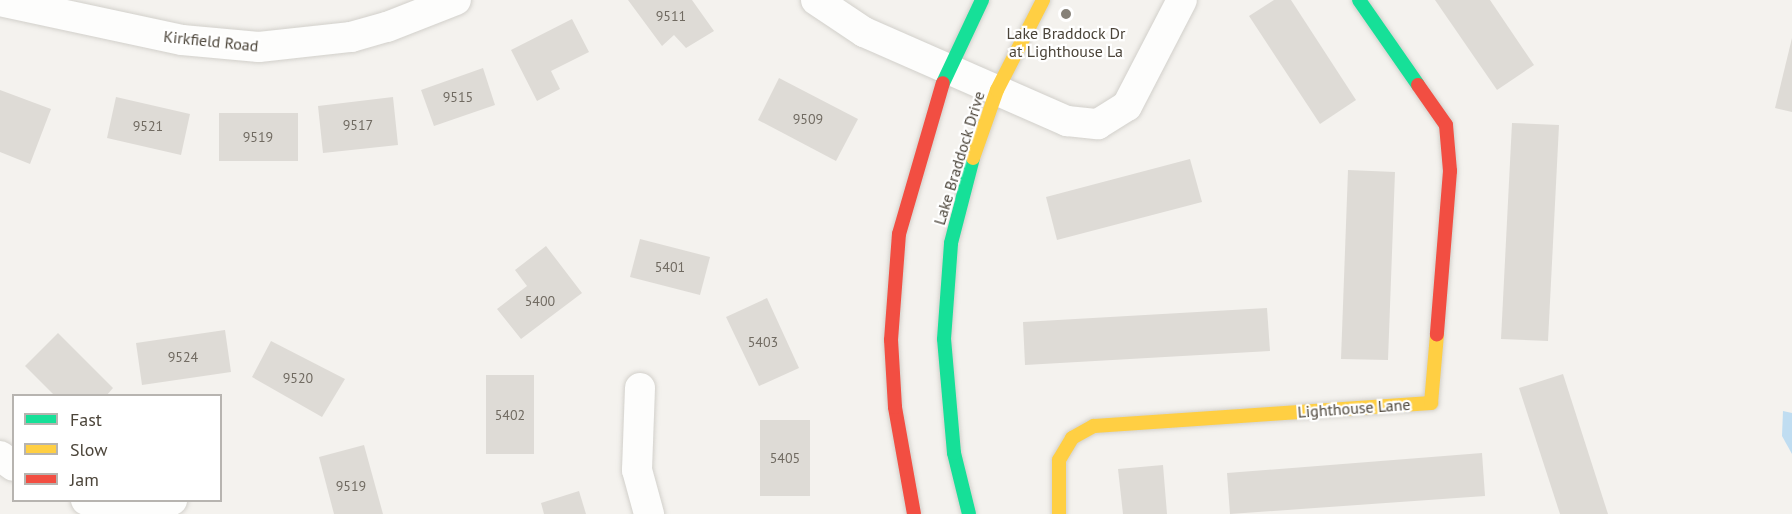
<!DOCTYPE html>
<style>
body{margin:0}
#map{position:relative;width:1792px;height:514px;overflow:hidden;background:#f4f2ee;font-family:"PT Sans",sans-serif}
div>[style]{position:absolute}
.water>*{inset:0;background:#c0ddf1}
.building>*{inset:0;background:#dedbd6}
.roads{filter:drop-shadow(0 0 2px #d2d0cb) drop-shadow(0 0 2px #d2d0cb)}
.street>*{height:30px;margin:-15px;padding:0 15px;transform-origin:15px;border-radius:15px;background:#fdfdfc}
.fast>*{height:14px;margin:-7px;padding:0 7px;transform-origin:7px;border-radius:7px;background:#16e098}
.slow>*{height:14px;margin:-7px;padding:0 7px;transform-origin:7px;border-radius:7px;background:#ffcf43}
.jam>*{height:14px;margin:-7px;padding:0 7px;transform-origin:7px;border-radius:7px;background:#f24e42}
.dots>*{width:16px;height:16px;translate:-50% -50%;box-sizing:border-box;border:3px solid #fff;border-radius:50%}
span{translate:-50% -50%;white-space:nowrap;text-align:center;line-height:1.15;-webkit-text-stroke:4.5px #fff;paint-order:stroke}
.number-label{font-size:14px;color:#706a61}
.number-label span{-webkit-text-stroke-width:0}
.poi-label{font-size:16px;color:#4b4439}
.street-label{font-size:16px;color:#4b4439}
.legend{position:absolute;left:12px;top:394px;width:210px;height:108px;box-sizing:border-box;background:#fff;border:2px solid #b7b4b0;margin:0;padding:8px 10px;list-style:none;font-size:18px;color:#4b4439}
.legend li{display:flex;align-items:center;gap:12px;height:30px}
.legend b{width:30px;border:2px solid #b7b4b0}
</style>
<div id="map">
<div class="water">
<div style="clip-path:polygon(1783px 411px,1792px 413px,1792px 454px,1782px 436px)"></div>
</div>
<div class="building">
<div style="clip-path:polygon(628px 0,692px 0,714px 31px,686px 48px,674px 35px,662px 46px)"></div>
<div style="clip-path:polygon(1274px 0,1291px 0,1356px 100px,1320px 124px,1249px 16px)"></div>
<div style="clip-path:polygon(1435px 0,1490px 0,1534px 65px,1497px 90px)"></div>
<div style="clip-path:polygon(572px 19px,589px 52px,551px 71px,560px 89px,537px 101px,511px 50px)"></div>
<div style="clip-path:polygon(1792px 38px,1792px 112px,1775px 108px)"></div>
<div style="clip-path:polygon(483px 68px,495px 105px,434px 126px,421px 90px)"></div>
<div style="clip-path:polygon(779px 78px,858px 119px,836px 161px,758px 120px)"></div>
<div style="clip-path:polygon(0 90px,51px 109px,30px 164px,0 152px)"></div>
<div style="clip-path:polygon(116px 97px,190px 114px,181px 155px,107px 138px)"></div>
<div style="clip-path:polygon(393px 97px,398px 145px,323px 153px,318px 106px)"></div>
<div style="clip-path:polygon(219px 113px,298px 113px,298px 161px,219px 161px)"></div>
<div style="clip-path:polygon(1512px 123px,1559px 125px,1548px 341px,1501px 339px)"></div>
<div style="clip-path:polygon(1190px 159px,1202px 202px,1057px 240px,1046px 197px)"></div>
<div style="clip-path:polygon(1348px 170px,1395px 172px,1388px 360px,1341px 359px)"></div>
<div style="clip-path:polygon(640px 239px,710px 257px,700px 295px,630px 277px)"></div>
<div style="clip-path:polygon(546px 246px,582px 293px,521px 339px,497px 309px,527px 286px,515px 270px)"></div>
<div style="clip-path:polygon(767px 298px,799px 368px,759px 386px,726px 317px)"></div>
<div style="clip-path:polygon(1267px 308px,1270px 351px,1025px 365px,1023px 322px)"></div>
<div style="clip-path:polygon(225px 330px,231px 372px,142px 385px,136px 343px)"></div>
<div style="clip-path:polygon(58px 333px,113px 388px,106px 396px,55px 396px,25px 366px)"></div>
<div style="clip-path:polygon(271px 341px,345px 379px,322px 417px,252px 377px)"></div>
<div style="clip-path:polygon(1563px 374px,1608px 514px,1560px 514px,1519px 388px)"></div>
<div style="clip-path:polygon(486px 375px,534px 375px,534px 454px,486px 454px)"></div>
<div style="clip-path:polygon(760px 420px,810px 420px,810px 496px,760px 496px)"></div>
<div style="clip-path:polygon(364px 445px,383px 514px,334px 514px,319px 457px)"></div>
<div style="clip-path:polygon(1482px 453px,1485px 496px,1230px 514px,1227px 473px)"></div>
<div style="clip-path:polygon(1163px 465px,1167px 514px,1123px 514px,1118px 469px)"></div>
<div style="clip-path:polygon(579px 491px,586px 514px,544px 514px,541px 503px)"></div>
</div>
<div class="roads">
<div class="street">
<div style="left:816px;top:0;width:58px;rotate:33.7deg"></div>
<div style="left:864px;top:32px;width:222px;rotate:23.7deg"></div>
<div style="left:1067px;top:121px;width:31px;rotate:6deg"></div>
<div style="left:1098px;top:124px;width:34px;rotate:-32deg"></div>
<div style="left:1127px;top:106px;width:119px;rotate:-62.6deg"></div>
<div style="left:0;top:1px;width:186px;rotate:12.1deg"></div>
<div style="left:182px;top:40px;width:77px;rotate:5.2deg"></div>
<div style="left:259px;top:47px;width:93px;rotate:-6.2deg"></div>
<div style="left:351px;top:37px;width:37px;rotate:-16deg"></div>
<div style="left:387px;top:27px;width:74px;rotate:-21.4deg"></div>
<div style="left:640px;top:388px;width:82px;rotate:92.1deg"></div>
<div style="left:637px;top:470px;width:46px;rotate:74.7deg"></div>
<div style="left:0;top:456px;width:17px;rotate:36deg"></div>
<div style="left:86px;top:500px;width:25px;rotate:16deg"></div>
<div style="left:110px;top:507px;width:42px;rotate:2.7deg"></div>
<div style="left:152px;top:509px;width:22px;rotate:-24deg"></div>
</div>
<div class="fast">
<div style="left:1359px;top:0;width:103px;rotate:55.2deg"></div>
<div style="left:943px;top:83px;width:92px;rotate:-64.8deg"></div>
<div style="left:969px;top:514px;width:63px;rotate:-103.8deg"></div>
<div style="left:954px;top:453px;width:114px;rotate:-95deg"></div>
<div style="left:944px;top:339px;width:96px;rotate:-85.8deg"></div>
<div style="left:951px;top:243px;width:88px;rotate:-75.5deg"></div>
</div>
<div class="slow">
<div style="left:973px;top:158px;width:72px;rotate:-70.6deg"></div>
<div style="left:997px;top:90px;width:101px;rotate:-62.9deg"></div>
<div style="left:1059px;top:514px;width:54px;rotate:-90deg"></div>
<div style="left:1059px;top:460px;width:26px;rotate:-59deg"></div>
<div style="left:1072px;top:438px;width:25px;rotate:-29deg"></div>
<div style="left:1094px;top:426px;width:338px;rotate:-3.9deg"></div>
<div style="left:1431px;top:403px;width:69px;rotate:-85deg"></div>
</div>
<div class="jam">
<div style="left:1418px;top:85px;width:49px;rotate:55deg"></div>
<div style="left:1446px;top:125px;width:46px;rotate:85deg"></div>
<div style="left:1450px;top:171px;width:164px;rotate:94.6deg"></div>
<div style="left:914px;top:514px;width:109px;rotate:-100.1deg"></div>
<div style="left:895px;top:407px;width:67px;rotate:-93.4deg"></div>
<div style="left:891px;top:340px;width:106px;rotate:-85.7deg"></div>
<div style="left:899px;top:234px;width:157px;rotate:-73.8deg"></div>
</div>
</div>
<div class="dots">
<div style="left:1066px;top:14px;background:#868178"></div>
</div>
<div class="number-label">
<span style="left:671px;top:16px">9511</span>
<span style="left:458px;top:97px">9515</span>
<span style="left:808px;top:119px">9509</span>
<span style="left:358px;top:125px">9517</span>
<span style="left:148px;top:126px">9521</span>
<span style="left:258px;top:137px">9519</span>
<span style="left:670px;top:267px">5401</span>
<span style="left:540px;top:301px">5400</span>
<span style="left:763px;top:342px">5403</span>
<span style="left:183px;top:357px">9524</span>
<span style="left:298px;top:378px">9520</span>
<span style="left:510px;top:415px">5402</span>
<span style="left:785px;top:458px">5405</span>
<span style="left:351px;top:486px">9519</span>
</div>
<div class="poi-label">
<span style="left:1066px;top:42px">Lake Braddock Dr<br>at Lighthouse La</span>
</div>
<div class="street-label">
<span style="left:211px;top:41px;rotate:6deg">Kirkfield Road</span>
<span style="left:959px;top:158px;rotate:-73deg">Lake Braddock Drive</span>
<span style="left:1354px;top:408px;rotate:-4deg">Lighthouse Lane</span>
</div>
<ul class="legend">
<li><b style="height:8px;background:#16e098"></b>Fast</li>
<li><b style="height:8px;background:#ffcf43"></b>Slow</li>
<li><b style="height:8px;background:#f24e42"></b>Jam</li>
</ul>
</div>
